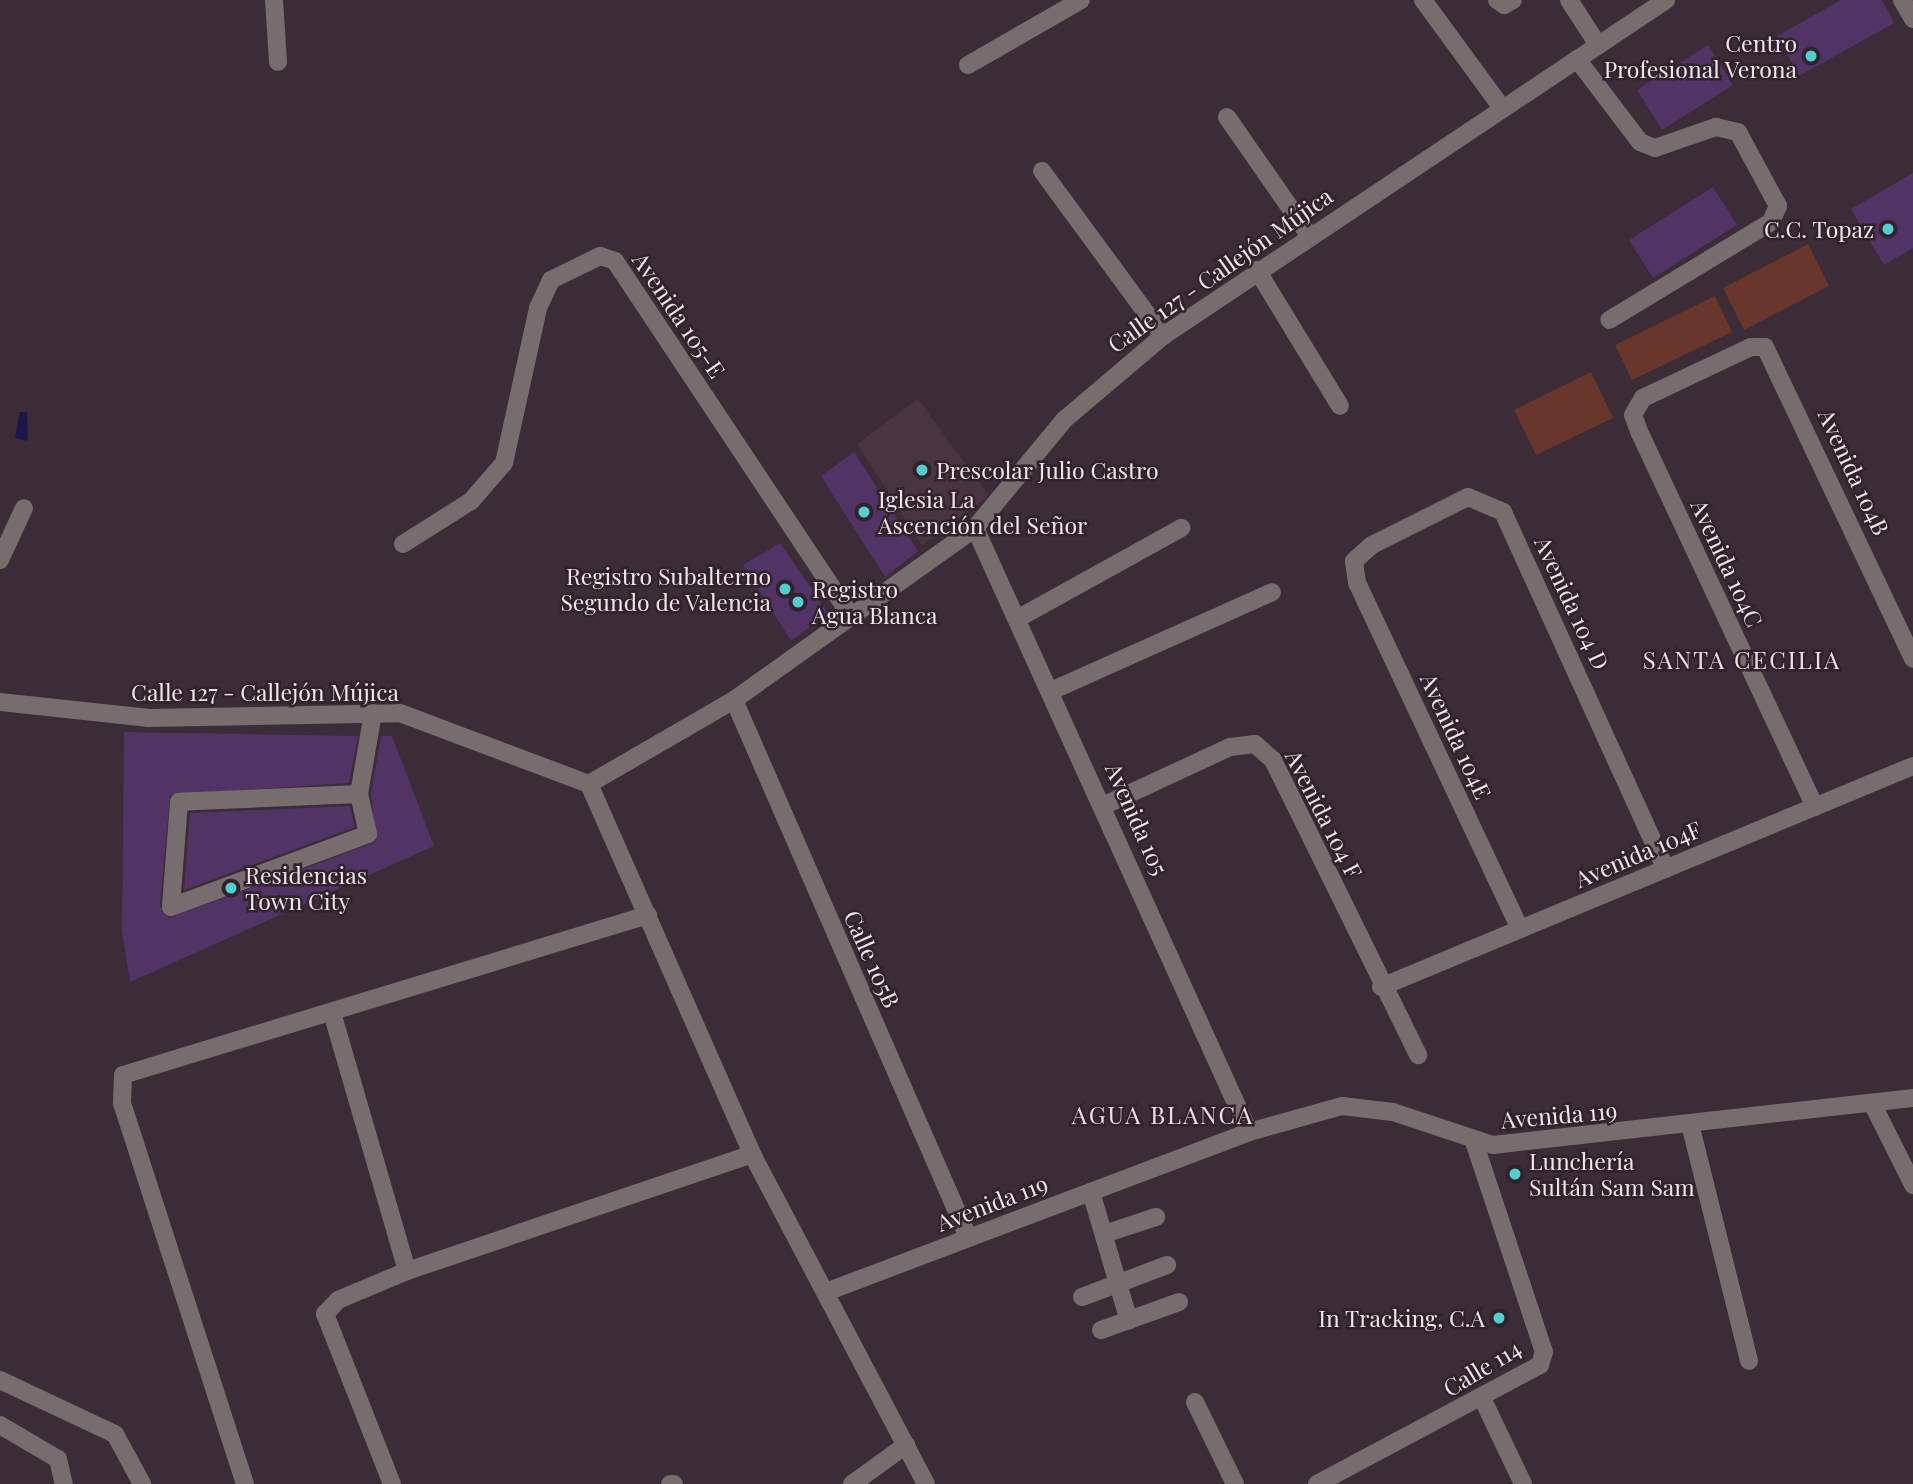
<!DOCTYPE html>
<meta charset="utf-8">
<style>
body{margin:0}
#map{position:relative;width:1913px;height:1484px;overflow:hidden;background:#3b2c37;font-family:"Playfair Display",serif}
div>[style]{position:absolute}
.built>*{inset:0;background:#493442}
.green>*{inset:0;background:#68362a}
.water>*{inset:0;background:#1c174a}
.building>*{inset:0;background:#513366}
.minor>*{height:18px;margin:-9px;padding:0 9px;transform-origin:9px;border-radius:9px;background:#776d6e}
.dots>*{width:19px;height:19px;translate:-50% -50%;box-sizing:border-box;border:4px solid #31222c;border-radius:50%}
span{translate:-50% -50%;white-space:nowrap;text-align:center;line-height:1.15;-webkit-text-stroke:5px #31222c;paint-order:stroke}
.poi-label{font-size:23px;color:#f0e5ec}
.right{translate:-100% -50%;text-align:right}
.left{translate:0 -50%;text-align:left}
.street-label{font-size:23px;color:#f0e5ec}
.neighbourhood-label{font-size:24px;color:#f1dcea;letter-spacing:2px}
</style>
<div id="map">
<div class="built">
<div style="clip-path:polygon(918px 399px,989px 496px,922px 545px,857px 444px)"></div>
</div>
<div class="green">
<div style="clip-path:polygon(1808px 244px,1829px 286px,1744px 330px,1723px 288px)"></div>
<div style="clip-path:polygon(1715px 296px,1732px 332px,1632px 380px,1615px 345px)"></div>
<div style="clip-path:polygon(1591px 372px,1613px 418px,1536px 455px,1514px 410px)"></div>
</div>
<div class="water">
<div style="clip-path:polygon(20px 412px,27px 412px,28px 441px,15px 438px)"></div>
</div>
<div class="building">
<div style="clip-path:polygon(1841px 0,1882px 0,1894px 23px,1799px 76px,1777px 36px)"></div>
<div style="clip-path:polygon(1708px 45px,1733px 85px,1662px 130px,1637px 90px)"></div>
<div style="clip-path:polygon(1913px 173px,1913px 248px,1884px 265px,1851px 209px)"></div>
<div style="clip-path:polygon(1713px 187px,1737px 225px,1653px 278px,1629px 240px)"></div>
<div style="clip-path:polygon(854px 452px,918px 551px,885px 577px,821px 476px)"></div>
<div style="clip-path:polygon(780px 543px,828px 613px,791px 641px,743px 565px)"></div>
<div style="clip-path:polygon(124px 732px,358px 736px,349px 783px,170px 795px,160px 906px,169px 918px,376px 842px,371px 794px,381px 736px,392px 736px,434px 846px,130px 982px,122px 931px)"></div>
<div style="clip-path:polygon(350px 806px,355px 827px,184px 890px,190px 813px)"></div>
</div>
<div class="minor">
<div style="left:274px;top:0;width:62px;rotate:86.3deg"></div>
<div style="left:1423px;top:0;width:134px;rotate:53.8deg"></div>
<div style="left:1497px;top:0;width:9px;rotate:36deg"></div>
<div style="left:1504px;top:5px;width:10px;rotate:-29deg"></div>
<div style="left:1569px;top:0;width:54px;rotate:57.2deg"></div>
<div style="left:1902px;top:0;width:22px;rotate:60deg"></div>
<div style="left:1577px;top:59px;width:104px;rotate:52.8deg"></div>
<div style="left:1640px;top:142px;width:16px;rotate:22deg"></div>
<div style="left:1655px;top:148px;width:65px;rotate:-19deg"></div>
<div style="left:1716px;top:127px;width:23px;rotate:13deg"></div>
<div style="left:1738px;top:132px;width:84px;rotate:61.6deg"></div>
<div style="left:1778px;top:206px;width:17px;rotate:114deg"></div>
<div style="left:1771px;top:222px;width:189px;rotate:148.8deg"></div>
<div style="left:968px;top:65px;width:130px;rotate:-29.9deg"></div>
<div style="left:1227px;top:117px;width:144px;rotate:55.2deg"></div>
<div style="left:1042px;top:171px;width:205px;rotate:53.7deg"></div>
<div style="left:1257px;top:270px;width:159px;rotate:58.6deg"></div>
<div style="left:975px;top:528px;width:663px;rotate:65.6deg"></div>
<div style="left:403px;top:544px;width:80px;rotate:-32.3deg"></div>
<div style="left:471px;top:501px;width:50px;rotate:-49deg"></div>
<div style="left:504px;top:463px;width:159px;rotate:-77.6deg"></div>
<div style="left:538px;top:308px;width:31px;rotate:-65deg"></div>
<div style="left:551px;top:280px;width:55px;rotate:-26.1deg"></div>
<div style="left:600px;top:256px;width:16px;rotate:18deg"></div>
<div style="left:615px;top:261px;width:426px;rotate:56.4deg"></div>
<div style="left:0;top:560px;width:57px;rotate:-65.2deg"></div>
<div style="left:1017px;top:619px;width:188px;rotate:-29deg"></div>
<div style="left:1051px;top:691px;width:242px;rotate:-24.1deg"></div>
<div style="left:734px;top:700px;width:586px;rotate:66.45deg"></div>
<div style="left:0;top:702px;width:150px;rotate:6.1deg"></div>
<div style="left:149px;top:718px;width:251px;rotate:-1.1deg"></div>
<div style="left:400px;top:713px;width:202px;rotate:20.6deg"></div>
<div style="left:589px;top:784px;width:168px;rotate:-30.1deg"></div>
<div style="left:734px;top:700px;width:296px;rotate:-35.5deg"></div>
<div style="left:975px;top:528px;width:140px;rotate:-50.5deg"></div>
<div style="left:1064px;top:420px;width:130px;rotate:-40.3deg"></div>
<div style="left:1163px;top:336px;width:605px;rotate:-33.74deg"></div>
<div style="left:589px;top:784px;width:404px;rotate:66.2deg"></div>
<div style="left:752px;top:1154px;width:373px;rotate:62.2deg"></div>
<div style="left:359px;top:794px;width:180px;rotate:177.5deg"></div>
<div style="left:179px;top:802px;width:105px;rotate:94.4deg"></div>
<div style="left:171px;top:907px;width:210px;rotate:-20.3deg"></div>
<div style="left:368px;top:834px;width:41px;rotate:-102.7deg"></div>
<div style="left:359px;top:794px;width:82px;rotate:-80.2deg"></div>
<div style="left:1105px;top:805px;width:138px;rotate:-24.9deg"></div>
<div style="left:1230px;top:747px;width:25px;rotate:-7deg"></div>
<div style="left:1255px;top:744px;width:24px;rotate:42deg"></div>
<div style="left:1273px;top:760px;width:329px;rotate:63.8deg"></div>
<div style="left:1815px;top:807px;width:412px;rotate:-115.1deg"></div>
<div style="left:1640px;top:434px;width:20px;rotate:-110deg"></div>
<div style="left:1633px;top:415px;width:20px;rotate:-60deg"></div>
<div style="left:1643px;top:398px;width:119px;rotate:-25.3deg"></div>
<div style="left:1751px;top:347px;width:14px"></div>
<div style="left:1765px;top:347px;width:345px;rotate:64.6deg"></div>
<div style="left:1520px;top:929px;width:382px;rotate:-115.2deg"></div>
<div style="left:1357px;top:583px;width:22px;rotate:-98deg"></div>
<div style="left:1354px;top:561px;width:24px;rotate:-42deg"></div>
<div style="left:1372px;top:545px;width:107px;rotate:-26.6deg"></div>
<div style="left:1468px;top:497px;width:38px;rotate:23deg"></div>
<div style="left:1503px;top:512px;width:392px;rotate:65.5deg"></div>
<div style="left:1381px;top:987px;width:576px;rotate:-22.56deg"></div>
<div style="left:333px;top:1016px;width:266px;rotate:73.8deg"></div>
<div style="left:407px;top:1271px;width:364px;rotate:-18.7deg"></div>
<div style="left:1872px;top:1103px;width:92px;rotate:63.4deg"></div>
<div style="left:1691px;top:1128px;width:240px;rotate:76deg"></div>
<div style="left:1091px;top:1192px;width:134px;rotate:73.6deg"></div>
<div style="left:1104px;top:1234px;width:55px;rotate:-18.1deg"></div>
<div style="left:826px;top:1292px;width:452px;rotate:-20.7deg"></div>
<div style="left:1249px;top:1132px;width:97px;rotate:-15.6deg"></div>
<div style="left:1342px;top:1106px;width:51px;rotate:6.7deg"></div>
<div style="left:1393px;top:1112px;width:105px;rotate:18.3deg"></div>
<div style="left:1493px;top:1145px;width:423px;rotate:-6.4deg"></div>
<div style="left:1082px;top:1297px;width:91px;rotate:-20.6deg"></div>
<div style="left:1101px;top:1330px;width:83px;rotate:-19.7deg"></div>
<div style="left:0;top:1380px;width:127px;rotate:25.2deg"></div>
<div style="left:115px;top:1434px;width:57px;rotate:61.6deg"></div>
<div style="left:1483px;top:1400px;width:93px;rotate:64.5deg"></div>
<div style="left:1195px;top:1402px;width:91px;rotate:64deg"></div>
<div style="left:0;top:1425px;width:67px;rotate:30.4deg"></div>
<div style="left:58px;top:1459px;width:26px;rotate:77deg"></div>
<div style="left:245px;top:1484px;width:400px;rotate:-107.9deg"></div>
<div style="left:122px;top:1103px;width:28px;rotate:-88deg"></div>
<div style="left:123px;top:1075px;width:549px;rotate:-16.95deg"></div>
<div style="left:392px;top:1484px;width:183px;rotate:-111.5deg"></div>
<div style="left:325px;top:1314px;width:19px;rotate:-47deg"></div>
<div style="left:338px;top:1300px;width:75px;rotate:-22.8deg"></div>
<div style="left:670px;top:1484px;width:4px"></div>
<div style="left:852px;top:1484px;width:67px;rotate:-35.8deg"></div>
<div style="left:1317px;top:1484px;width:253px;rotate:-28.1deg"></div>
<div style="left:1540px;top:1365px;width:14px;rotate:-73deg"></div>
<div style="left:1544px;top:1352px;width:221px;rotate:-108.4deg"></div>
</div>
<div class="dots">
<div style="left:1811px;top:56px;background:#52cdd0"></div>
<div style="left:1888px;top:229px;background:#52cdd0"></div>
<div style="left:922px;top:470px;background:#52cdd0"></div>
<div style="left:864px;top:512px;background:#52cdd0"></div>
<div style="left:785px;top:589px;background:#52cdd0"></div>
<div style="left:798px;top:602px;background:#52cdd0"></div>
<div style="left:231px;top:888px;background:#52cdd0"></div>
<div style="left:1515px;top:1174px;background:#52cdd0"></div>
<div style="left:1499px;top:1318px;background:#52cdd0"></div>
</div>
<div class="poi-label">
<span class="right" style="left:1797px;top:56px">Centro<br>Profesional Verona</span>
<span class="right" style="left:1874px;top:229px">C.C. Topaz</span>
<span class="left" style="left:936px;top:470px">Prescolar Julio Castro</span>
<span class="left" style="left:878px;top:512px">Iglesia La<br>Ascención del Señor</span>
<span class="right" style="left:771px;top:589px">Registro Subalterno<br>Segundo de Valencia</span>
<span class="left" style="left:812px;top:602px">Registro<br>Agua Blanca</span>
<span class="left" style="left:245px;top:888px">Residencias<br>Town City</span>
<span class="left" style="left:1529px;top:1174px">Lunchería<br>Sultán Sam Sam</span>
<span class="right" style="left:1485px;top:1318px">In Tracking, C.A</span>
</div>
<div class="street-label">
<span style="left:1220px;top:270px;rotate:-35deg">Calle 127 - Callejón Mújica</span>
<span style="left:679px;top:315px;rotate:56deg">Avenida 105-E</span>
<span style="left:1854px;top:472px;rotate:65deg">Avenida 104B</span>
<span style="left:1727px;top:563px;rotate:65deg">Avenida 104C</span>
<span style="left:1572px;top:603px;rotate:65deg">Avenida 104 D</span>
<span style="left:265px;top:692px">Calle 127 - Callejón Mújica</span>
<span style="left:1456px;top:736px;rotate:65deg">Avenida 104E</span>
<span style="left:1324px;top:814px;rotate:63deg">Avenida 104 F</span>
<span style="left:1137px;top:819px;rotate:66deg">Avenida 105</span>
<span style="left:1638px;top:854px;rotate:-23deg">Avenida 104F</span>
<span style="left:872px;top:959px;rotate:66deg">Calle 105B</span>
<span style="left:1559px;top:1115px;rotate:-5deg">Avenida 119</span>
<span style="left:992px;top:1203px;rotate:-21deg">Avenida 119</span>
<span style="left:1482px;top:1368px;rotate:-31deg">Calle 114</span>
</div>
<div class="neighbourhood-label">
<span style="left:1742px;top:660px">SANTA CECILIA</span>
<span style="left:1163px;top:1115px">AGUA BLANCA</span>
</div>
</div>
